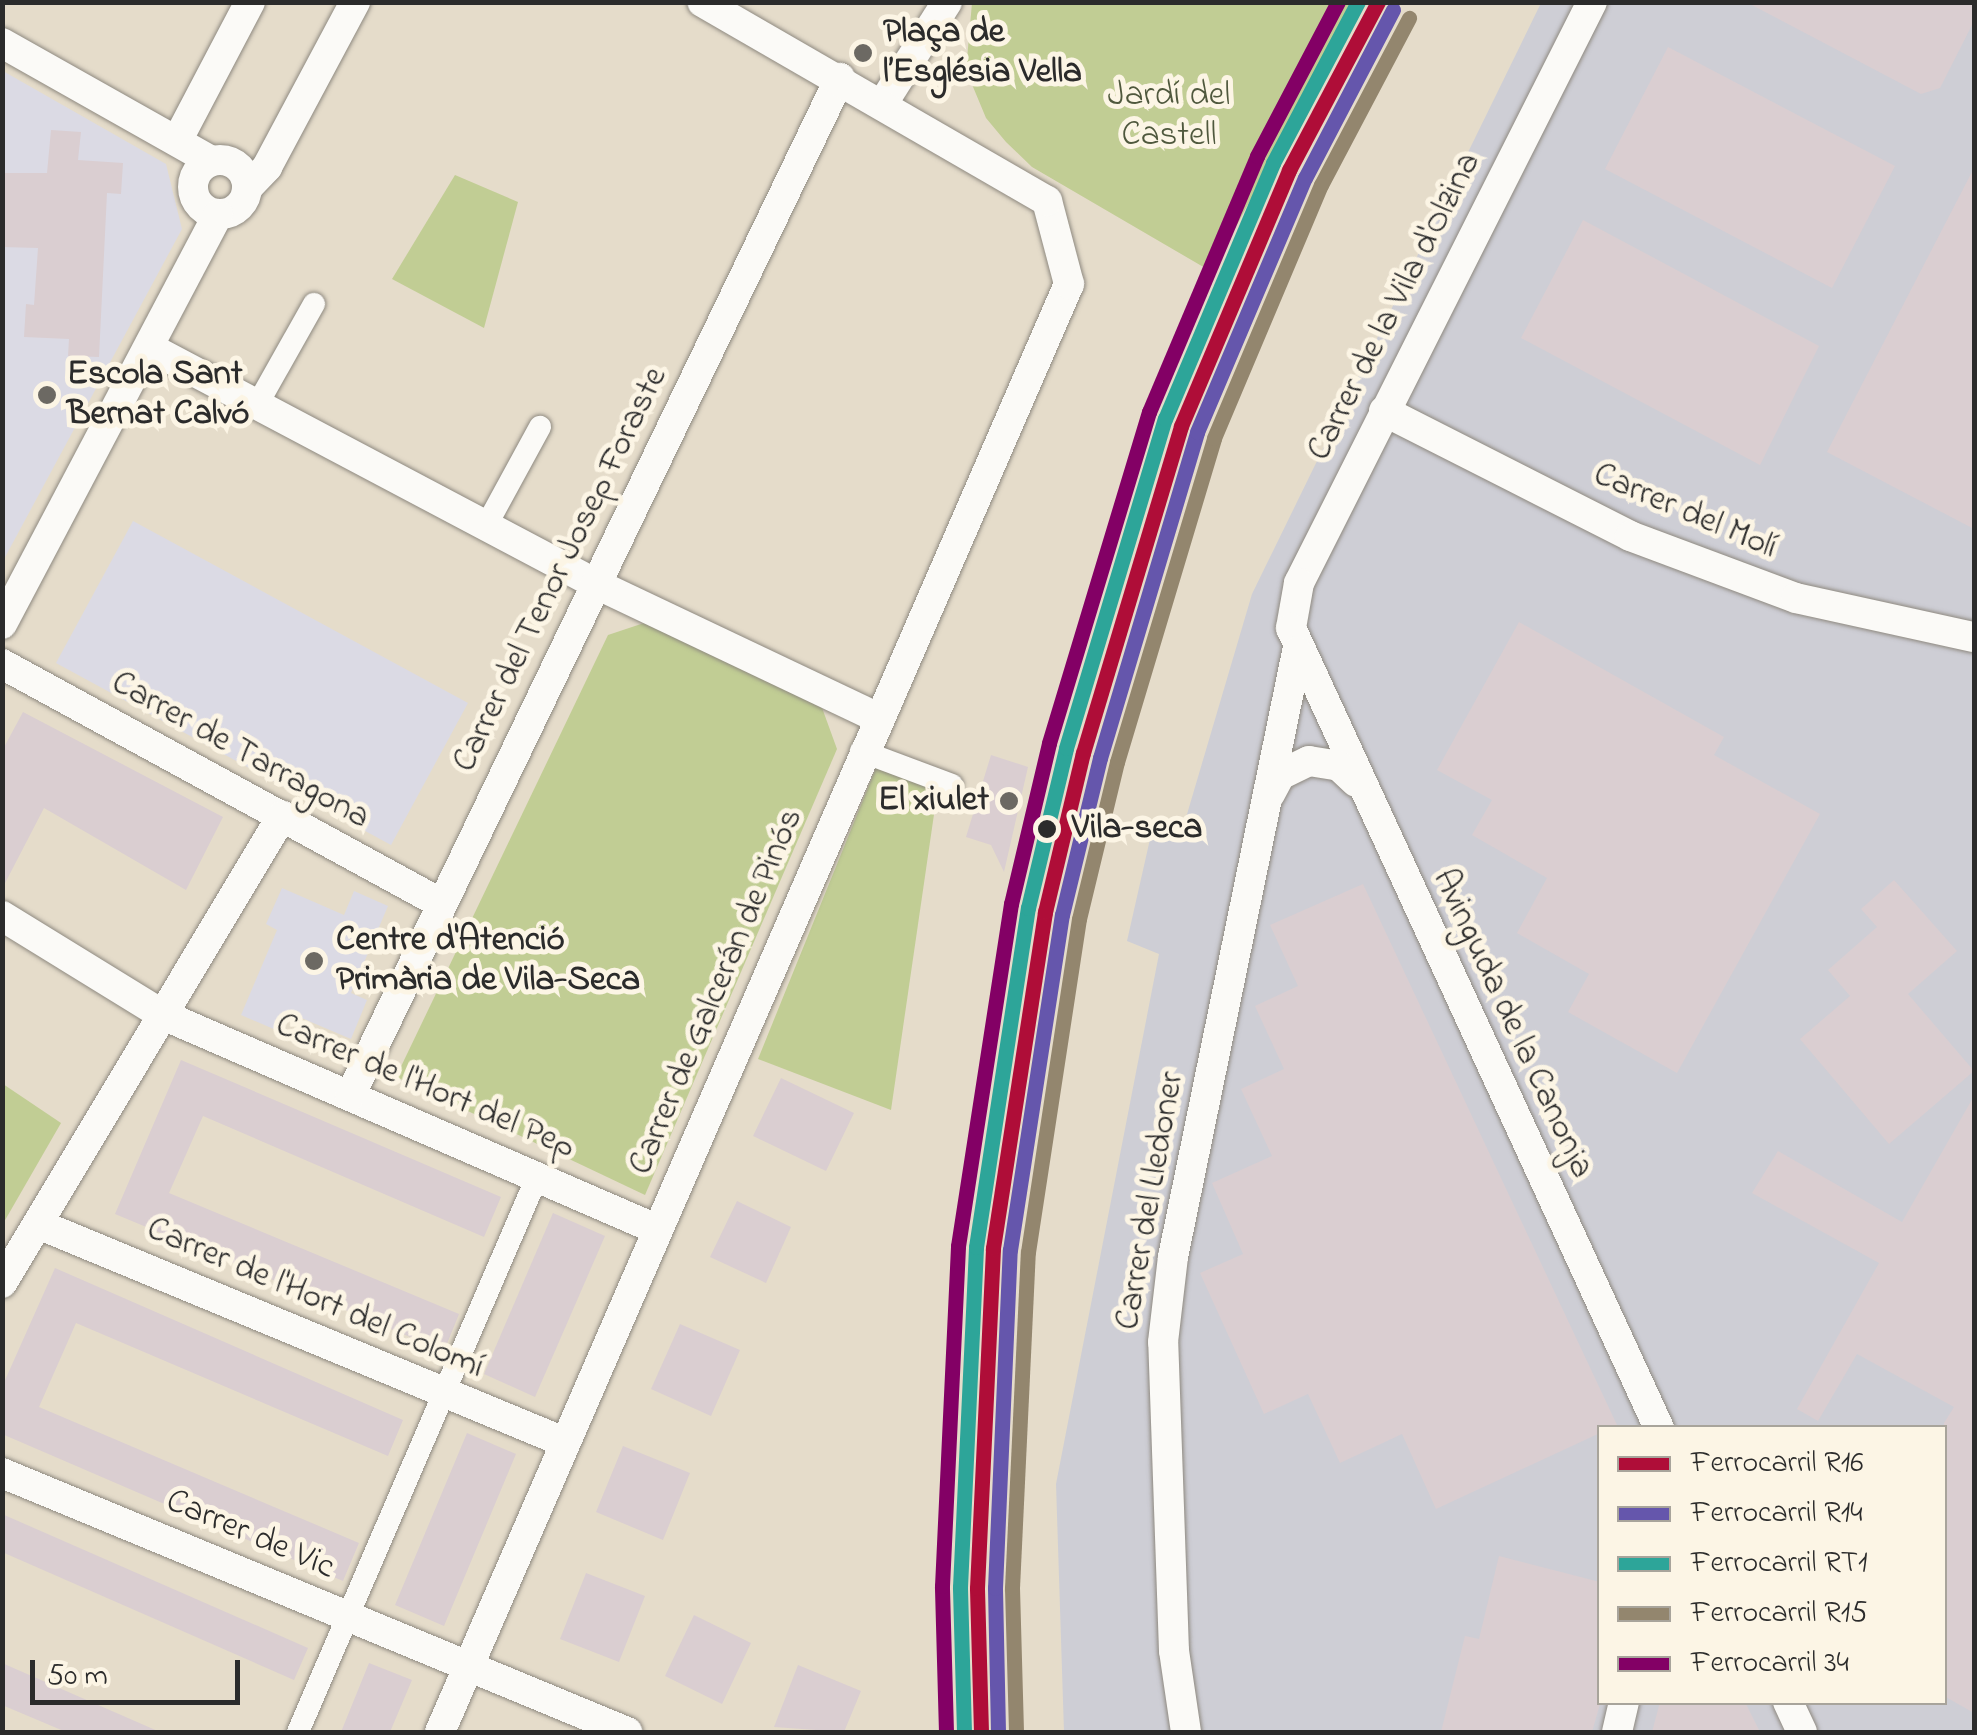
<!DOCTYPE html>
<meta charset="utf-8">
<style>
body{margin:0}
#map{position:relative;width:1977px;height:1735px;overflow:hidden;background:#e5dcca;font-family:"Indie Flower",sans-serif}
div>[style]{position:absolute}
.built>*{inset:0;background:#dbdae4}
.industrial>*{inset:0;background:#ceced5}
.green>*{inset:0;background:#c1cd94}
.building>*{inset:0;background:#daced1}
.roads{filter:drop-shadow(0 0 2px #8e8980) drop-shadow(0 0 2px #8e8980)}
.pedestrian>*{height:22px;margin:-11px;padding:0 11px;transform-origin:11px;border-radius:11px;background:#fbfaf7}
.minor>*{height:30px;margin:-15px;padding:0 15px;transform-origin:15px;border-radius:15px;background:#fbfaf7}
.minor>.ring{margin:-15px;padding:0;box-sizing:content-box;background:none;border:30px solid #fbfaf7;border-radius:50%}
.rail-1>*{height:15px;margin:-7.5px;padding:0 7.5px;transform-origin:7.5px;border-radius:7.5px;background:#af0d38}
.rail-2>*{height:15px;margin:-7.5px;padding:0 7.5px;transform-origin:7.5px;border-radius:7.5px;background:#6556ac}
.rail-3>*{height:15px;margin:-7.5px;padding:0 7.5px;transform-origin:7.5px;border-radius:7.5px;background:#2da599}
.rail-4>*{height:15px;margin:-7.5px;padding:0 7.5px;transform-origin:7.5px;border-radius:7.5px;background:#93866e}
.rail-5>*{height:15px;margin:-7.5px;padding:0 7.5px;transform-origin:7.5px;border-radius:7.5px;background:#830065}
.dots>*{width:28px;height:28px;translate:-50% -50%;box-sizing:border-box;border:5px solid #fcf5e5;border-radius:50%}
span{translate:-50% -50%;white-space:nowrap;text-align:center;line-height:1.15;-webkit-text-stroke:10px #fcf5e5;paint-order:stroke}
.poi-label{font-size:35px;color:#2b2b2b;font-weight:700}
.left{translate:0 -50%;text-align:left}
.right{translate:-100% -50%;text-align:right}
.park-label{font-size:35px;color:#4f583d}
.street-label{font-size:35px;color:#2b2b2b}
.stop-label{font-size:35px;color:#2b2b2b;font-weight:700}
.frame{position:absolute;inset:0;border:5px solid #2b2b2b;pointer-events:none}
.legend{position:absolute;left:1597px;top:1425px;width:350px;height:280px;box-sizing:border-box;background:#fcf5e5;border:2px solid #a8a49b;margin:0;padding:12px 18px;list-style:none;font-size:30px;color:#2b2b2b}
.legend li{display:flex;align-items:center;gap:20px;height:50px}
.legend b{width:50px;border:2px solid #a8a49b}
.scale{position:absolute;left:30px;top:1660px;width:210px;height:45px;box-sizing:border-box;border:5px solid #2b2b2b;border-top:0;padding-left:12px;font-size:30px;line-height:35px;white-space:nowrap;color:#2b2b2b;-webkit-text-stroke:8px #fcf5e5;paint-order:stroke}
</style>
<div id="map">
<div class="built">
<div style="clip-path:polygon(3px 71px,166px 164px,182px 229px,3px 561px)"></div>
<div style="clip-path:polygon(133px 521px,468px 703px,391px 845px,56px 663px)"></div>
<div style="clip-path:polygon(282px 888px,344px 915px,354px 891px,388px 906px,351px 993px,367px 1000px,351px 1039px,285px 1011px,276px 1030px,241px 1015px,277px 930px,266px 924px)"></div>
</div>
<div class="industrial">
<div style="clip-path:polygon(evenodd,1541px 3px,1974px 3px,1974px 1732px,1064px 1732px,1056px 1484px,1159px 954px,1127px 941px,1155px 817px,1185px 821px,1252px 594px,1541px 3px,1600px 1428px,1944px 1428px,1944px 1702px,1600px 1702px,1600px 1428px)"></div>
</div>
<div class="green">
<div style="clip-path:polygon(972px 3px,972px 2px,1355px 3px,1212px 272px,1032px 167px,1006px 142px,986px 118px,966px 70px)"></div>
<div style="clip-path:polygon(455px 175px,518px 202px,484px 328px,392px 279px)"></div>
<div style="clip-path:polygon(653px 620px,821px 705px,837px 749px,645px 1195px,396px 1077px,608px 635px)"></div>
<div style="clip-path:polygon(880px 758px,939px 780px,891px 1110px,758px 1059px)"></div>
<div style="clip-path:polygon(3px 1084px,61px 1123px,4px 1222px,2px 1221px)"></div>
</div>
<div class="building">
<div style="clip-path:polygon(1746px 2px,1974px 2px,1974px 21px,1940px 88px,1921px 94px)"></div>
<div style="clip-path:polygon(1668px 47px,1895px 166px,1832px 288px,1605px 169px)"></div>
<div style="clip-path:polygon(51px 130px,81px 132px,78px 160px,123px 163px,121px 194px,107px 193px,99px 357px,68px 356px,69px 339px,24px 337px,26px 304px,34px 305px,38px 248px,2px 247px,2px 173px,47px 173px)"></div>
<div style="clip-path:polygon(1974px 168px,1974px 529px,1827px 452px)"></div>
<div style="clip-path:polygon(1583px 220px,1819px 346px,1760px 465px,1521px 338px)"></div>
<div style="clip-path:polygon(1519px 622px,1724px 737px,1714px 755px,1820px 814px,1677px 1073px,1568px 1012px,1589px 974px,1517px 933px,1547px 878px,1472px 835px,1492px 800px,1437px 770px)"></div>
<div style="clip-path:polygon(23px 712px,223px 817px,186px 890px,44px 808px,2px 889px,2px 751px)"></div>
<div style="clip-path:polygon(991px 755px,1028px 767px,1004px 872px,991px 845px,966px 837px)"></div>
<div style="clip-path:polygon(1894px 880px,1957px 951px,1908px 994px,1974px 1071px,1889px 1144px,1800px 1039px,1850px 996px,1828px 970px,1877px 927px,1861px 909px)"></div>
<div style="clip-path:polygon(1363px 884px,1617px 1425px,1600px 1428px,1600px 1433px,1436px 1509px,1402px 1434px,1340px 1463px,1308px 1394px,1264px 1414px,1200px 1273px,1243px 1254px,1212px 1183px,1272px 1156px,1241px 1089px,1284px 1069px,1255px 1006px,1298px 986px,1270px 925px)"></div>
<div style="clip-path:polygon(181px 1060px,501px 1197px,484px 1237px,203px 1116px,169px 1193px,459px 1314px,444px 1351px,115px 1214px)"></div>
<div style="clip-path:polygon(781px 1078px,854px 1113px,826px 1171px,753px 1136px)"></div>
<div style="clip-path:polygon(1974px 1096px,1974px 1713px,1944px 1696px,1944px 1423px,1954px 1407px,1857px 1354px,1818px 1421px,1797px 1409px,1879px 1263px,1752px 1193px,1778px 1151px,1902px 1222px)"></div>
<div style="clip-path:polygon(737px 1201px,791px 1227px,766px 1283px,710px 1257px)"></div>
<div style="clip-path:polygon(553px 1213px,605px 1236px,535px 1397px,484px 1374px)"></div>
<div style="clip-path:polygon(55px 1268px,403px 1420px,388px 1456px,76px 1323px,39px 1407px,359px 1543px,343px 1581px,2px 1434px,2px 1387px)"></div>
<div style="clip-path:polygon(680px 1324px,740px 1350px,711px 1416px,651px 1389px)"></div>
<div style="clip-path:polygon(467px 1433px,516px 1454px,444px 1626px,395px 1605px)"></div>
<div style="clip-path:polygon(623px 1446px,690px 1473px,663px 1540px,596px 1512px)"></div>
<div style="clip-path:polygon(2px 1514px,308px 1648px,294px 1680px,2px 1552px)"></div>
<div style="clip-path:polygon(1499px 1556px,1600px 1582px,1600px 1704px,1592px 1732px,1441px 1732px,1465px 1636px,1479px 1639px)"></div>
<div style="clip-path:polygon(586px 1573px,645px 1596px,619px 1662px,560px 1639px)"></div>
<div style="clip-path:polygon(694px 1615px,751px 1643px,722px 1704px,665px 1676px)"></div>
<div style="clip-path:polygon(2px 1663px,160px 1732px,66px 1732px,2px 1705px)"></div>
<div style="clip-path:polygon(369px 1663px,412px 1680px,390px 1732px,341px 1732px)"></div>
<div style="clip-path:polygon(798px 1665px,861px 1691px,844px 1732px,774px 1727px)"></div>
<div style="clip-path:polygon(1660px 1702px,1745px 1702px,1760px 1732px,1652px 1732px)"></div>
</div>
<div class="roads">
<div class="pedestrian">
<div style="left:257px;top:405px;width:116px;rotate:-60.6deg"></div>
<div style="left:486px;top:526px;width:113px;rotate:-61.4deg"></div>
<div style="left:861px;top:751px;width:97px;rotate:20.5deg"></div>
<div style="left:298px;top:1732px;width:604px;rotate:-66.7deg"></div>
</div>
<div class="minor">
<div style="left:1592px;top:2px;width:651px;rotate:116.76deg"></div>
<div style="left:1299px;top:583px;width:46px;rotate:100.1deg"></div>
<div style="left:1291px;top:628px;width:881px;rotate:65.3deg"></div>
<div style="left:2px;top:43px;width:240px;rotate:29.4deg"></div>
<div style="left:883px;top:103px;width:120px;rotate:-57.6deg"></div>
<div style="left:177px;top:141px;width:157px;rotate:-62.3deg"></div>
<div class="ring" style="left:193px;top:160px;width:24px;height:24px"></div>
<div style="left:248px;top:187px;width:28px;rotate:-46deg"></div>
<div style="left:267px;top:167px;width:187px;rotate:-61.9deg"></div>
<div style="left:152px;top:349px;width:502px;rotate:27.89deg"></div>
<div style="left:596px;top:584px;width:310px;rotate:25.4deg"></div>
<div style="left:1384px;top:411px;width:276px;rotate:26.9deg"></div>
<div style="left:1630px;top:536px;width:177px;rotate:20.5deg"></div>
<div style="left:1796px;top:598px;width:182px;rotate:12.4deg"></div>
<div style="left:2px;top:624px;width:463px;rotate:-62.2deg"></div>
<div style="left:2px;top:664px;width:501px;rotate:28.61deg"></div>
<div style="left:1270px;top:794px;width:21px;rotate:-62deg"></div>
<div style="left:1280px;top:775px;width:32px;rotate:-26deg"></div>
<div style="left:1309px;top:761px;width:30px;rotate:9deg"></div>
<div style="left:1339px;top:766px;width:23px;rotate:43deg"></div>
<div style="left:2px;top:916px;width:189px;rotate:31.6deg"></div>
<div style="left:163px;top:1015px;width:537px;rotate:23.46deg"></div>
<div style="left:350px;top:1096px;width:1130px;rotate:-64.3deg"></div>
<div style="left:38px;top:1224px;width:569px;rotate:22.51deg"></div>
<div style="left:2px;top:1283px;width:545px;rotate:-59.05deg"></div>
<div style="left:2px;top:1473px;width:677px;rotate:22.51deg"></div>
<div style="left:1788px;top:1702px;width:33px;rotate:65deg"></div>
<div style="left:440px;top:1732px;width:1579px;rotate:-66.52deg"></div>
<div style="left:1069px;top:284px;width:86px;rotate:-104.8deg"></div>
<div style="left:1047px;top:201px;width:398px;rotate:-150deg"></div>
<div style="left:1186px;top:1732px;width:82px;rotate:-98.4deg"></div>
<div style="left:1174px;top:1651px;width:309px;rotate:-92deg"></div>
<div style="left:1163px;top:1342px;width:86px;rotate:-83.3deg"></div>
<div style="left:1173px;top:1257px;width:618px;rotate:-78.42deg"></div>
<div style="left:1617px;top:1732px;width:31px;rotate:-77deg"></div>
</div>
</div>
<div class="rail-1">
<div style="left:981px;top:1732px;width:144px;rotate:-91.6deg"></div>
<div style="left:977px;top:1588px;width:340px;rotate:-87.3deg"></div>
<div style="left:993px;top:1248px;width:340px;rotate:-81.2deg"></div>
<div style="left:1045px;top:912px;width:163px;rotate:-76.6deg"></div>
<div style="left:1083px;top:753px;width:341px;rotate:-73.3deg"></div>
<div style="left:1181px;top:426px;width:278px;rotate:-67.1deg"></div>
<div style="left:1289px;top:170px;width:190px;rotate:-62.1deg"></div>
</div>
<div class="rail-2">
<div style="left:998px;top:1732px;width:144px;rotate:-91.2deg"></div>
<div style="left:995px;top:1588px;width:338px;rotate:-87.5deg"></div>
<div style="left:1010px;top:1250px;width:339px;rotate:-81.2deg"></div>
<div style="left:1062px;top:915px;width:162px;rotate:-76.4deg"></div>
<div style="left:1100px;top:758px;width:340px;rotate:-73.4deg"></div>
<div style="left:1197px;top:432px;width:276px;rotate:-67deg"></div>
<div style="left:1305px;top:178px;width:190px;rotate:-62.4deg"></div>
</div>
<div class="rail-3">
<div style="left:964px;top:1732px;width:145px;rotate:-91.6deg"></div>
<div style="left:960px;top:1587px;width:340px;rotate:-87.3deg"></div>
<div style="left:976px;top:1247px;width:343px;rotate:-81.3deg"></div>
<div style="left:1028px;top:908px;width:164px;rotate:-76.6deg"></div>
<div style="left:1066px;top:748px;width:344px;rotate:-73.3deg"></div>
<div style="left:1165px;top:419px;width:278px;rotate:-67.1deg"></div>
<div style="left:1273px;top:163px;width:182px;rotate:-62.2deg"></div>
</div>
<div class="rail-4">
<div style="left:1016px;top:1731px;width:143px;rotate:-91.6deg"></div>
<div style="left:1012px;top:1588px;width:336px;rotate:-87.3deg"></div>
<div style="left:1028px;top:1252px;width:337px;rotate:-81.3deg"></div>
<div style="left:1079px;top:919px;width:162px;rotate:-76.4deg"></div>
<div style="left:1117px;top:762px;width:338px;rotate:-73.3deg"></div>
<div style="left:1214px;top:438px;width:275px;rotate:-67.1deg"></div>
<div style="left:1321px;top:185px;width:189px;rotate:-62.2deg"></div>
</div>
<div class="rail-5">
<div style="left:946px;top:1732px;width:146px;rotate:-91.6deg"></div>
<div style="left:942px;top:1586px;width:340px;rotate:-87.3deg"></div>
<div style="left:958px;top:1246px;width:346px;rotate:-81.2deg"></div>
<div style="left:1011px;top:904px;width:165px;rotate:-76.7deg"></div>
<div style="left:1049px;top:743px;width:346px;rotate:-73.2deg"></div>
<div style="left:1149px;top:412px;width:278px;rotate:-67.1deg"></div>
<div style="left:1257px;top:156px;width:174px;rotate:-62.3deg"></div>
</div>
<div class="dots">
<div style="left:863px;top:53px;background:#6c6963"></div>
<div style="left:47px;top:395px;background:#6c6963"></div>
<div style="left:1009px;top:801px;background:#6c6963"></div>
<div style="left:1047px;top:829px;background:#2b2b2b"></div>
<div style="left:314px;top:961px;background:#6c6963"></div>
</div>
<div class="poi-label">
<span class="left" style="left:883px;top:53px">Plaça de<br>l’Església Vella</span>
<span class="left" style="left:67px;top:395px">Escola Sant<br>Bernat Calvó</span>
<span class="right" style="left:989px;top:801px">El xiulet</span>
<span class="left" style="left:336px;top:961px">Centre d'Atenció<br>Primària de Vila-Seca</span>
</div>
<div class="park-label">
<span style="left:1169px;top:116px">Jardí del<br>Castell</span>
</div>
<div class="street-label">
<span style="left:1395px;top:307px;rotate:-63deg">Carrer de la Vila d'Olzina</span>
<span style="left:1685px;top:512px;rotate:23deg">Carrer del Molí</span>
<span style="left:561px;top:570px;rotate:-64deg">Carrer del Tenor Josep Foraste</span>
<span style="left:240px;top:751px;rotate:29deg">Carrer de Tarragona</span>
<span style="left:717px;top:992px;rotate:-67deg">Carrer de Galcerán de Pinós</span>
<span style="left:1512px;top:1024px;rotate:65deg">Avinguda de la Canonja</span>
<span style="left:425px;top:1087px;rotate:23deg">Carrer de l'Hort del Pep</span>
<span style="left:1151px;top:1201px;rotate:-80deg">Carrer del Lledoner</span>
<span style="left:315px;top:1299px;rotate:23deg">Carrer de l'Hort del Colomí</span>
<span style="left:250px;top:1535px;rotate:23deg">Carrer de Vic</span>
</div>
<div class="stop-label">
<span class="left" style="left:1072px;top:829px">Vila-seca</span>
</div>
<div class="frame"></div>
<ul class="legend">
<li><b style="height:12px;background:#af0d38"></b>Ferrocarril R16</li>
<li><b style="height:12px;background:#6556ac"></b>Ferrocarril R14</li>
<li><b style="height:12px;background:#2da599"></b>Ferrocarril RT1</li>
<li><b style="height:12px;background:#93866e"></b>Ferrocarril R15</li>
<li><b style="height:12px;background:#830065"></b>Ferrocarril 34</li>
</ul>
<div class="scale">50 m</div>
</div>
